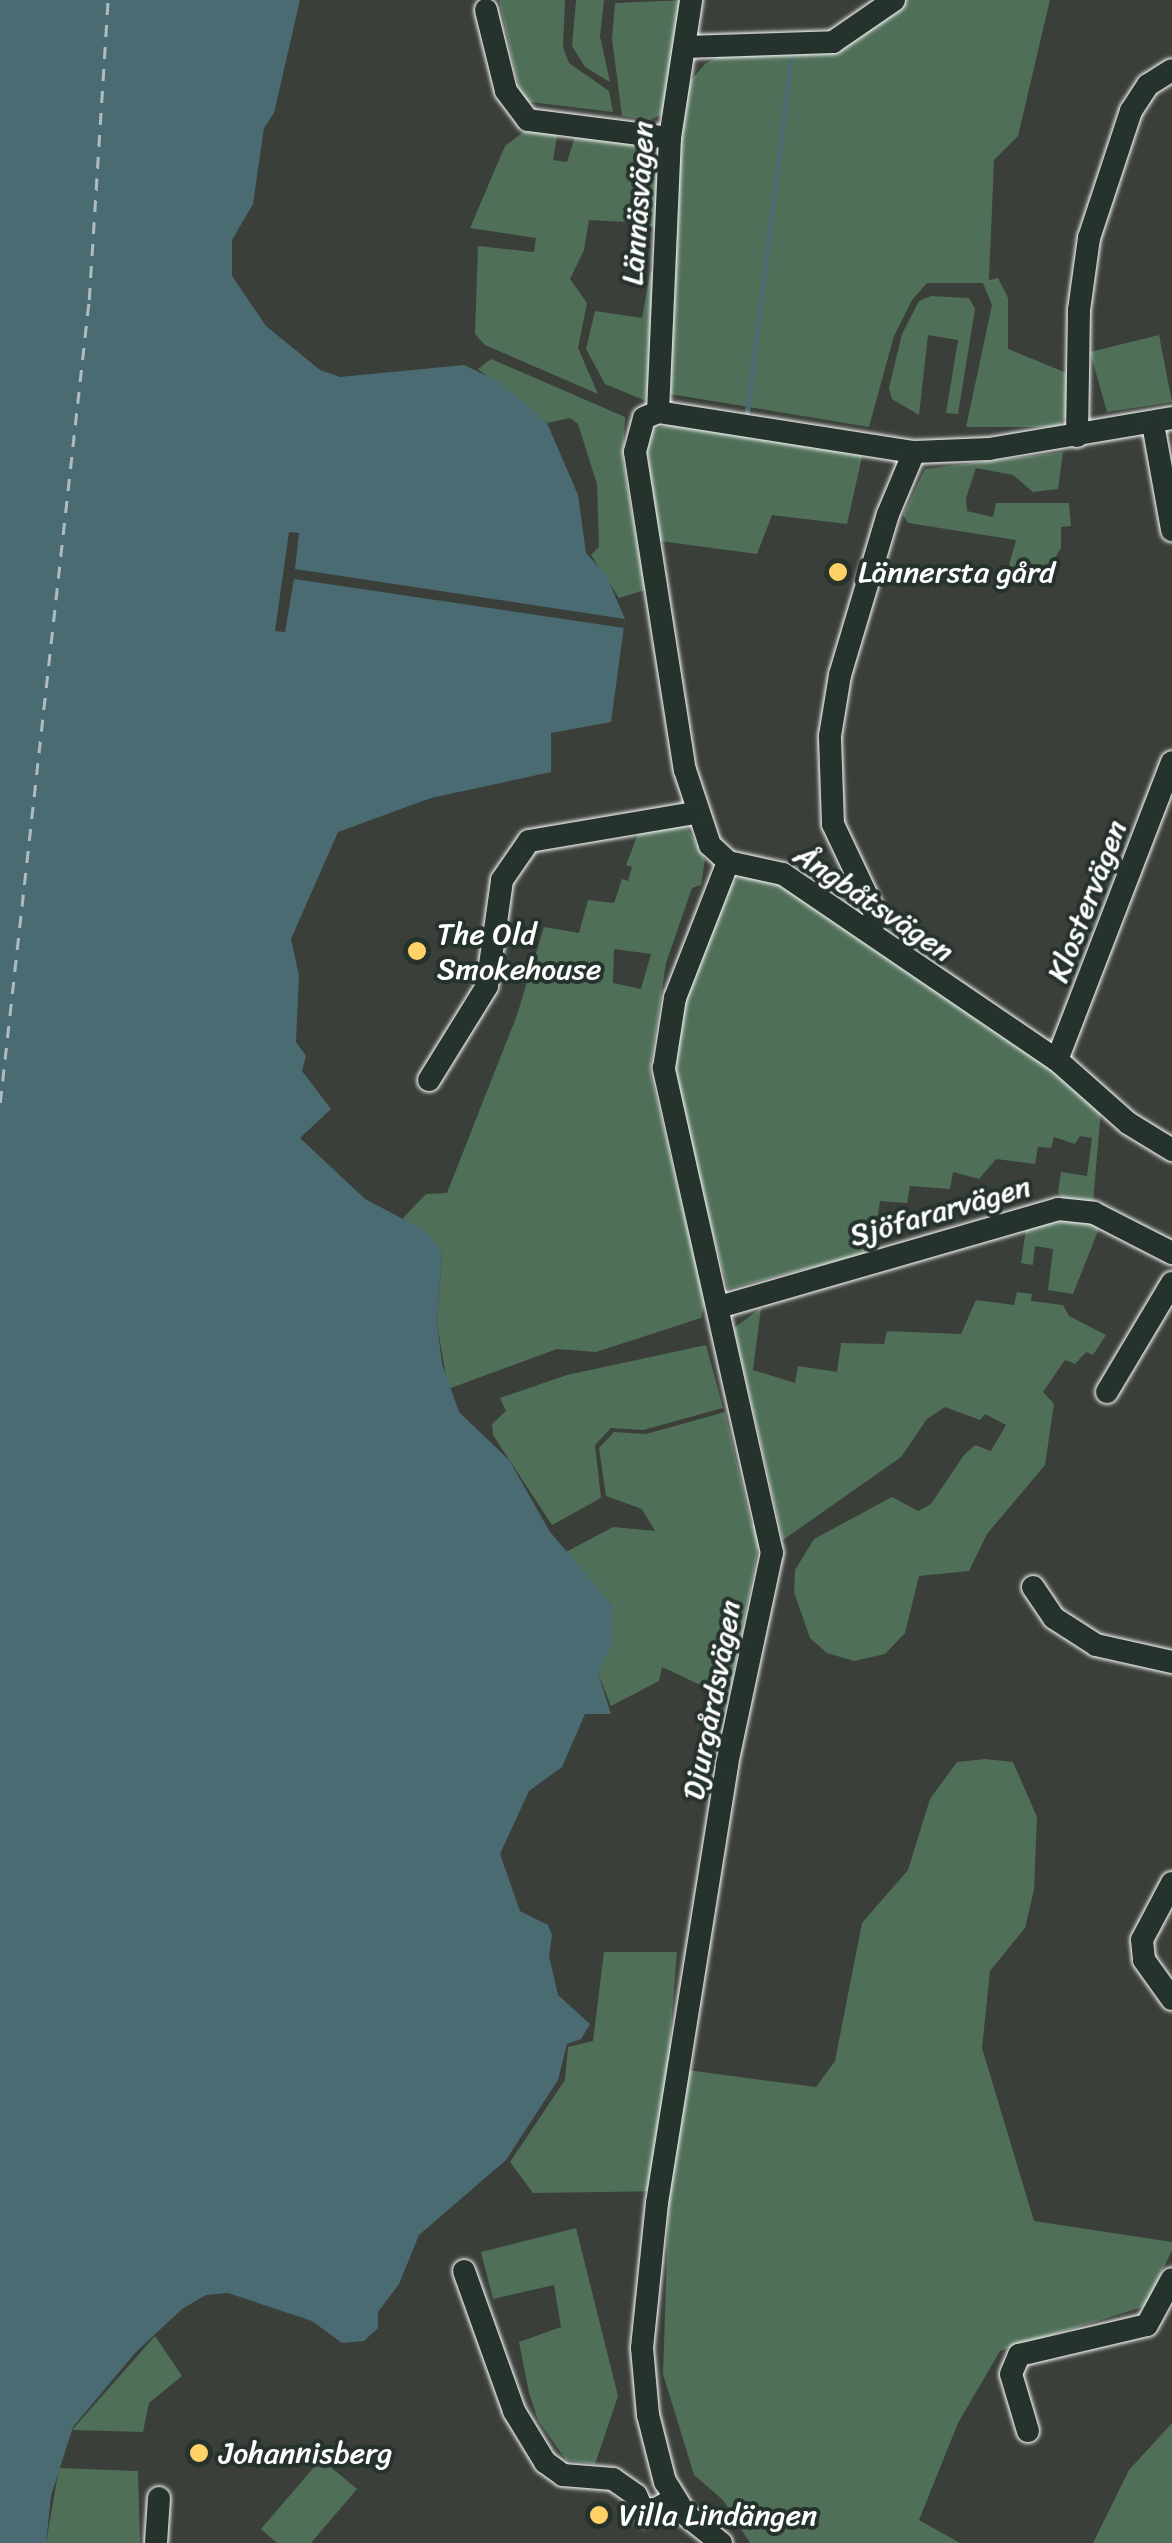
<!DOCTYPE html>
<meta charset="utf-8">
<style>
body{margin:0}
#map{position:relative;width:1172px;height:2543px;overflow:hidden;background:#3a3f39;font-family:Sriracha,sans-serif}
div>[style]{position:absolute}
.green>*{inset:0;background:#506f58}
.water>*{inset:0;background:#4b6b72}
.pier>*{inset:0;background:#3a3f39}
.stream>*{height:5px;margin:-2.5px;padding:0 2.5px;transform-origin:2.5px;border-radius:2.5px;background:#4b6b72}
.ferry>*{height:2.5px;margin-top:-1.25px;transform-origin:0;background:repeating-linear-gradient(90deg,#aebcc0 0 12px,transparent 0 22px)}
.roads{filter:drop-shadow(0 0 2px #fff) drop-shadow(0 0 2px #fff)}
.minor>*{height:22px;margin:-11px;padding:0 11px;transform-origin:11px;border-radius:11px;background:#26332d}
.dots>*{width:28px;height:28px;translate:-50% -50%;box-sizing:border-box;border:5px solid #26332d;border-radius:50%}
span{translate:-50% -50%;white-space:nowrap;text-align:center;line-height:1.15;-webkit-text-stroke:8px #26332d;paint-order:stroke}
.street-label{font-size:30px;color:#fff}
.poi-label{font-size:30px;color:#fff}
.left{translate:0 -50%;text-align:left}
</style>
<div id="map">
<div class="green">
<div style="clip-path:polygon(499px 0,565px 0,563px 47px,569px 63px,609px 91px,613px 112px,522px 101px)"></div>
<div style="clip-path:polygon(576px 0,604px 0,600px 36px,610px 82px,585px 67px,572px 46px)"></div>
<div style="clip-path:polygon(687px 0,668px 112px,650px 120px,622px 116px,612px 39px,615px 3px)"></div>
<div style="clip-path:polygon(903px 0,1050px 0,1018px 136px,994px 160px,989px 280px,998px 278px,1008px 298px,1008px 349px,1069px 374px,1068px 414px,1058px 427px,966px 427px,992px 305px,983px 283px,927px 283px,912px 300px,894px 336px,869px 427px,670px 394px,677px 153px,686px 86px,705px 64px,729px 51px,808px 53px)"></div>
<div style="clip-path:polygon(527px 129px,558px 131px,553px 160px,567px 162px,575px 137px,662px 148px,657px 241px,653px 227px,644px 223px,589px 220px,584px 250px,570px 279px,587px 303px,578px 348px,598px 394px,485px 345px,475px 334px,478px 246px,534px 252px,536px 238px,470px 228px,505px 146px)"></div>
<div style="clip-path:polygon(659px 270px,647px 396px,646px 401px,605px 384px,586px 349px,595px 311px,642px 318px,650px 273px)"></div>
<div style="clip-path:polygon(931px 296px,969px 298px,975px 309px,958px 414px,946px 413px,958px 340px,928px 335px,919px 415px,892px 399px,889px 388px,902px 334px,919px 301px)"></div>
<div style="clip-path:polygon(1159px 335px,1172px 402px,1107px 412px,1090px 352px)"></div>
<div style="clip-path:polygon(491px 359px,625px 417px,623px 461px,645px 590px,619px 598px,591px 555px,599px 547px,597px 484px,578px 424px,570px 418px,547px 423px,478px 369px)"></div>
<div style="clip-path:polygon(671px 424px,864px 448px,847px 524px,772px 515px,757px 554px,660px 541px,646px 445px,653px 430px)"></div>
<div style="clip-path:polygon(1063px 452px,1058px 489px,1033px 492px,1013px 475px,976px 468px,966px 498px,967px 511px,993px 517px,996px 503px,1069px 503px,1071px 526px,1061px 527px,1061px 548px,1041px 581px,1028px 586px,1006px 576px,1016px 540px,908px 523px,903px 515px,925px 469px)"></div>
<div style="clip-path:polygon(evenodd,675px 825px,687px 827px,705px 860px,701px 885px,692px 888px,666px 963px,650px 1071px,705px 1301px,701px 1318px,596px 1352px,557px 1349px,448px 1389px,437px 1323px,442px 1252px,403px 1218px,426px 1194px,447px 1193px,517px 1015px,544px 927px,579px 933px,588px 900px,614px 903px,622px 879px,628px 881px,632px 867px,626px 865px,638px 834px,675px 825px,614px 949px,651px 954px,641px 989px,613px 983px,614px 949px)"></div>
<div style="clip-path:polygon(743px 874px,775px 878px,1022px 1042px,1101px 1110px,1093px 1203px,1062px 1199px,1058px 1192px,1061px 1172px,1087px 1176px,1092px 1138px,1080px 1136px,1075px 1144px,1054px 1137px,1051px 1148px,1038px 1147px,1035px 1164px,996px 1159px,979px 1179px,953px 1172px,950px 1189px,910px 1186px,907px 1203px,880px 1201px,875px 1233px,865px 1233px,864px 1254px,728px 1289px,673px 1088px,673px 1024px,726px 889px)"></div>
<div style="clip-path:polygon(1076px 1218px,1100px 1226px,1073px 1294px,1048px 1290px,1053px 1249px,1035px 1246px,1033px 1265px,1021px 1263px,1026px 1229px)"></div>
<div style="clip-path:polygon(1017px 1292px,1032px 1294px,1031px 1301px,1063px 1305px,1069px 1316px,1106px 1335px,1093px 1355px,1086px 1352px,1075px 1364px,1065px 1360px,1043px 1392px,1054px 1404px,1045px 1465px,987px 1534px,969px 1571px,919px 1576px,905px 1633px,885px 1654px,854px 1661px,827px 1653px,810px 1638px,794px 1592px,795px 1570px,814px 1539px,892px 1497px,918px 1511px,931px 1504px,964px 1455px,975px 1445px,991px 1451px,1006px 1425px,985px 1414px,980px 1420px,945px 1407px,927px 1419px,901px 1457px,783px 1540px,734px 1328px,761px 1308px,753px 1370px,795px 1383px,798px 1366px,837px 1372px,841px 1343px,884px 1344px,887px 1331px,961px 1334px,976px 1300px,1014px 1305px)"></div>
<div style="clip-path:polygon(706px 1345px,723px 1408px,643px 1430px,611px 1428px,595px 1445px,601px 1498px,552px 1525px,493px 1435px,492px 1424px,506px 1411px,500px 1398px,567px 1375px)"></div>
<div style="clip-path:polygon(725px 1412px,751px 1523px,762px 1529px,731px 1687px,709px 1689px,662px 1667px,659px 1681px,611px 1706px,598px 1673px,613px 1606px,566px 1552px,613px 1527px,655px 1531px,642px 1509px,606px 1496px,599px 1448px,614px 1432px,646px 1434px)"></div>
<div style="clip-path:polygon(985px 1759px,1013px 1762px,1037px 1817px,1034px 1890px,1025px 1928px,990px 1971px,982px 2048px,1034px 2221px,1172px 2242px,1172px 2250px,1146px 2306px,1000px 2351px,958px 2423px,919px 2520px,960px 2543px,750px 2543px,723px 2500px,694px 2475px,663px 2374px,669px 2191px,533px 2193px,510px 2162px,565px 2080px,568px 2047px,593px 2041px,604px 1952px,677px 1952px,670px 2042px,687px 2070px,816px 2087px,835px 2061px,862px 1923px,908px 1870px,930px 1799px,957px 1762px)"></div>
<div style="clip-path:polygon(576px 2228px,618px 2396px,595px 2464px,566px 2460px,538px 2420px,529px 2393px,519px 2342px,561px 2327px,554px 2285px,493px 2299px,481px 2252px)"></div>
<div style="clip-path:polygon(155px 2336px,182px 2376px,149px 2403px,143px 2432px,72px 2430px)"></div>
<div style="clip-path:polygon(1172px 2423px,1172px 2543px,1093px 2543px,1129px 2470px)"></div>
<div style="clip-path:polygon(321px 2459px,357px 2489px,311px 2543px,277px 2543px,261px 2529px)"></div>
<div style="clip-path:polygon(59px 2468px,138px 2471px,140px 2543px,46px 2543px)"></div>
</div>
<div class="water">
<div style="clip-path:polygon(0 0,300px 0,274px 113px,264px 128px,253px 204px,232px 240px,232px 276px,266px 326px,320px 370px,340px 377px,464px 365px,498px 381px,547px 423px,578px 495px,586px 553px,606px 575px,625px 619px,611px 722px,551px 733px,551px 772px,431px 798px,338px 832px,291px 939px,299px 976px,296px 1042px,306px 1056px,302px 1071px,331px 1109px,300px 1138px,365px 1199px,426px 1231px,442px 1252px,437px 1323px,442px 1364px,459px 1412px,509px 1460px,550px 1532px,613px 1606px,613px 1641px,598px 1673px,611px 1714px,585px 1714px,562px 1767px,529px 1791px,500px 1854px,520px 1911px,548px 1925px,552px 1935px,549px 1956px,558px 1995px,590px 2024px,581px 2039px,567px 2044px,558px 2080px,506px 2160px,419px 2235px,399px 2284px,378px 2312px,378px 2328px,364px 2341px,342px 2343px,312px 2321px,228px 2293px,206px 2295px,182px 2309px,135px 2353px,73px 2427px,51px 2496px,46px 2543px,0 2543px)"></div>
</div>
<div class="pier">
<div style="clip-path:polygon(289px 532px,299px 533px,295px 569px,625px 619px,624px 628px,294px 579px,285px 632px,275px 631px)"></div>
</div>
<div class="stream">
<div style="left:747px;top:412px;width:358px;rotate:-82.9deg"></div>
</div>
<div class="ferry">
<div style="left:0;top:1103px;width:808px;rotate:-83.68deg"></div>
<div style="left:89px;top:300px;width:301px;rotate:-86.4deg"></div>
</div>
<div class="roads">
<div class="minor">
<div style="left:486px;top:10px;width:83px;rotate:76.1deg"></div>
<div style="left:506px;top:91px;width:36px;rotate:53deg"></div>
<div style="left:528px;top:120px;width:143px;rotate:7.2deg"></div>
<div style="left:686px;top:47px;width:147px;rotate:-1.9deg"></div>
<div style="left:833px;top:42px;width:74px;rotate:-34.5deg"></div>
<div style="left:658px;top:412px;width:15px;rotate:157deg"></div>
<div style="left:644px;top:418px;width:35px;rotate:105deg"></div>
<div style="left:635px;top:452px;width:322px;rotate:81.1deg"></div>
<div style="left:685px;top:770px;width:79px;rotate:71.6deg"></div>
<div style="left:710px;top:845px;width:25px;rotate:43deg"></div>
<div style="left:728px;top:862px;width:56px;rotate:12.3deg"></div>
<div style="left:783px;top:874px;width:331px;rotate:34.2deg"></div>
<div style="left:1057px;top:1060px;width:95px;rotate:41.6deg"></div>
<div style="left:1128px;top:1123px;width:52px;rotate:31.5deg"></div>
<div style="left:658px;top:412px;width:259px;rotate:8.9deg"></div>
<div style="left:914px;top:452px;width:75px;rotate:-2.3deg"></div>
<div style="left:989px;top:449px;width:186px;rotate:-9.6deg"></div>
<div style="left:658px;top:412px;width:274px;rotate:-87.5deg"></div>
<div style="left:670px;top:138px;width:140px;rotate:-81.3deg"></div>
<div style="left:1153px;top:424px;width:108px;rotate:79.8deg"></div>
<div style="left:1077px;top:436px;width:126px;rotate:-89.1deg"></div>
<div style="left:1079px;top:310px;width:73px;rotate:-82.1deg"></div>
<div style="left:1089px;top:238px;width:134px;rotate:-71.7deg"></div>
<div style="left:1131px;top:111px;width:31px;rotate:-57deg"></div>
<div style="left:1148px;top:85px;width:28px;rotate:-32deg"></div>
<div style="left:871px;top:933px;width:20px;rotate:-79deg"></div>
<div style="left:875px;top:913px;width:98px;rotate:-115.3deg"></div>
<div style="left:833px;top:824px;width:88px;rotate:-92deg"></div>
<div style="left:830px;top:736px;width:62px;rotate:-80.7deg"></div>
<div style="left:840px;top:675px;width:168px;rotate:-73.4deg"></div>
<div style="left:888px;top:514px;width:67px;rotate:-67.2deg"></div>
<div style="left:1057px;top:1060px;width:319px;rotate:-68.9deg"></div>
<div style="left:429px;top:1080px;width:110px;rotate:-58.3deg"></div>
<div style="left:487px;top:986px;width:107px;rotate:-81.9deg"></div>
<div style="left:502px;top:880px;width:47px;rotate:-55.3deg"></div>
<div style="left:529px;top:841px;width:168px;rotate:-9.6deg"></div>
<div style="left:719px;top:1307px;width:353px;rotate:-16.1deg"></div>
<div style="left:1058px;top:1209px;width:36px;rotate:6deg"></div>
<div style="left:1094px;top:1213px;width:88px;rotate:27.1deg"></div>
<div style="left:1107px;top:1392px;width:127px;rotate:-59.2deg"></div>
<div style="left:1033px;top:1587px;width:37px;rotate:56deg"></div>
<div style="left:1054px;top:1618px;width:50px;rotate:32.7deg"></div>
<div style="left:1096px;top:1645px;width:78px;rotate:12.6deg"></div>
<div style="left:1172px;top:1883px;width:64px;rotate:117.8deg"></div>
<div style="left:1142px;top:1940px;width:20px;rotate:84deg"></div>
<div style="left:1144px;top:1960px;width:48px;rotate:54.3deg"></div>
<div style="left:464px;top:2271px;width:149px;rotate:70.3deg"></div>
<div style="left:514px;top:2411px;width:60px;rotate:58.7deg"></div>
<div style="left:545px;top:2462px;width:22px;rotate:36deg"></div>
<div style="left:563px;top:2475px;width:50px;rotate:4.6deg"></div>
<div style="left:613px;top:2479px;width:28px;rotate:35deg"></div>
<div style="left:636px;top:2495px;width:22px;rotate:66deg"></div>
<div style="left:645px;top:2515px;width:33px;rotate:-29deg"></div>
<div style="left:1028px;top:2431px;width:59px;rotate:-106.6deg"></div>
<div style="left:1011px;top:2374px;width:21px;rotate:-67deg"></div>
<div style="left:1019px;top:2355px;width:131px;rotate:-13.2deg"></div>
<div style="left:1147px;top:2325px;width:52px;rotate:-61.5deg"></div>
<div style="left:156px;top:2543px;width:45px;rotate:-86.2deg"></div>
<div style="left:721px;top:2543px;width:45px;rotate:-141.3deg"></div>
<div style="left:686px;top:2515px;width:39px;rotate:-122deg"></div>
<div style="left:665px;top:2482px;width:69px;rotate:-104.2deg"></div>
<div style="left:648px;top:2415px;width:67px;rotate:-95.1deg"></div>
<div style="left:642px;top:2348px;width:146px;rotate:-84.1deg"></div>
<div style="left:657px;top:2203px;width:445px;rotate:-80.9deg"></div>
<div style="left:727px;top:1764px;width:216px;rotate:-78deg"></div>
<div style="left:772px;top:1553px;width:497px;rotate:-102.6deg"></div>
<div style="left:664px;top:1068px;width:71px;rotate:-81.1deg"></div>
<div style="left:675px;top:998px;width:146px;rotate:-68.7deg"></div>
</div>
</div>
<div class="dots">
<div style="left:838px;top:572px;background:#ffd166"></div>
<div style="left:417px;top:951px;background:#ffd166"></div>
<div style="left:199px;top:2453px;background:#ffd166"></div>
<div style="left:599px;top:2515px;background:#ffd166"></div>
</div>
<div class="street-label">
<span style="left:638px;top:203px;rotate:-86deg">Lännäsvägen</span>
<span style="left:1087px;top:901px;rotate:-69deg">Klostervägen</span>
<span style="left:874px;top:903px;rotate:34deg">Ångbåtsvägen</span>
<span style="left:940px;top:1211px;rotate:-16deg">Sjöfararvägen</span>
<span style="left:712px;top:1700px;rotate:-79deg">Djurgårdsvägen</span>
</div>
<div class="poi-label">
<span class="left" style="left:858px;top:572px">Lännersta gård</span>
<span class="left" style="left:437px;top:951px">The Old<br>Smokehouse</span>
<span class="left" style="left:219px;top:2453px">Johannisberg</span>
<span class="left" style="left:619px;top:2515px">Villa Lindängen</span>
</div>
</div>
